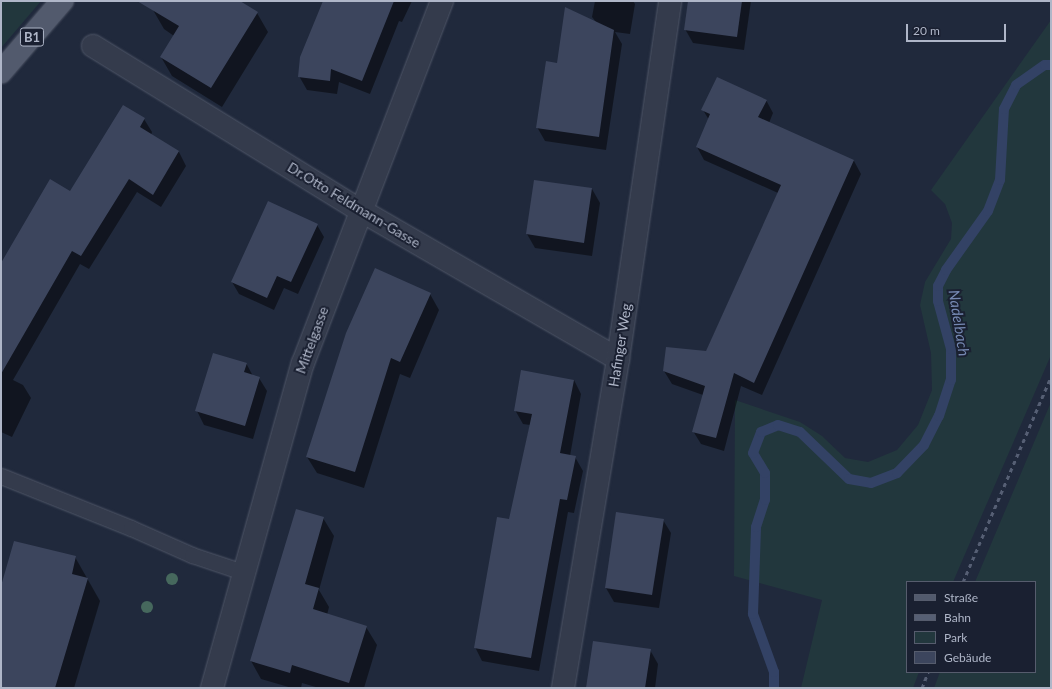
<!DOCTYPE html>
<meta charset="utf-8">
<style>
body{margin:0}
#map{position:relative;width:1052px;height:689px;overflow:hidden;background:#20293c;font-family:Lato,sans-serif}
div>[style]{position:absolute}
.green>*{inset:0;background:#22373d}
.shadow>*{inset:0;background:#0007}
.stream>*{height:10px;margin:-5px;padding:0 5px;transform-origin:5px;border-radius:5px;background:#334265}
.building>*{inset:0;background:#3c455d}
.roads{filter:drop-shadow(0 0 1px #4f5667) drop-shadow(0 0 1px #4f5667)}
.service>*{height:15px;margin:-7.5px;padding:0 7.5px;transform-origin:7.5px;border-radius:7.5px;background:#343b4c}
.minor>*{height:22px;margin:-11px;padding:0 11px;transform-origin:11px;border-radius:11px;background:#343b4c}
.primary>*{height:22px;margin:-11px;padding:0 11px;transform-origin:11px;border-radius:11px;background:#525a6d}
.rail>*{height:3px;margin-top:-1.5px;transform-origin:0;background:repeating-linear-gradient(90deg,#565f74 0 4px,transparent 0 8px)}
.trees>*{width:12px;height:12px;margin:-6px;border-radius:50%;background:#46685d}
span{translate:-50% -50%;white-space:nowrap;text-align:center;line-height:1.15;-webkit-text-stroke:4px #1a2031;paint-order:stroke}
.shield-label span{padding:1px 3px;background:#1a2031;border:1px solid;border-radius:3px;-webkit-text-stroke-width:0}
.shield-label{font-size:13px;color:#afb6c8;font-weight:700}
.street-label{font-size:14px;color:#afb6c8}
.water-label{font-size:15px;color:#7588b2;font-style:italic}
.frame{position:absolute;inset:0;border:2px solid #afb6c8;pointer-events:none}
.legend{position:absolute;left:906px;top:581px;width:130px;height:92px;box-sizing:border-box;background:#1a2031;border:1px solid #565c6d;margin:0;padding:5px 7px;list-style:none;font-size:12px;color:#afb6c8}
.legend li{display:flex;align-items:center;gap:8px;height:20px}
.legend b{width:20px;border:1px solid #565c6d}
.scale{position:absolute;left:906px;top:24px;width:100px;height:18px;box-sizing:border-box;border:2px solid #afb6c8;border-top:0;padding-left:5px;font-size:12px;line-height:14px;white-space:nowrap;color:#afb6c8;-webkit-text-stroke:3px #1a2031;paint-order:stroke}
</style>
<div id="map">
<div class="green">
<div style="clip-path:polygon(1px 1px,41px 1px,1px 48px)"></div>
<div style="clip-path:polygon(1051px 20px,1051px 355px,953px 582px,907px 582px,907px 672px,919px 672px,913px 688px,801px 688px,822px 600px,734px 576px,735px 400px,800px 422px,822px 436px,845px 458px,868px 462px,897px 450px,918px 425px,932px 390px,931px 353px,920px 305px,925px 282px,951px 239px,952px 223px,945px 204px,931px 190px)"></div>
<div style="clip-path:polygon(1051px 402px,1051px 688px,934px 688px,940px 672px,1035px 672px,1035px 582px,975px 582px)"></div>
</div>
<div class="shadow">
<div style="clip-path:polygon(158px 1px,238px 1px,257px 13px,268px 32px,222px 107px,172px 76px,161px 57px,174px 36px,164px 29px,153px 10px)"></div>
<div style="clip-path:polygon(324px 1px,412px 1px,402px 22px,399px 21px,370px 94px,339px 82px,337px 94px,307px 90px,299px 76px)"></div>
<div style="clip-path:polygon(595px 1px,633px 1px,635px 4px,630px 34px,615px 32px,622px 44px,606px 150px,545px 141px,537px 127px,558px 64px,596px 22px,592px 17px)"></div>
<div style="clip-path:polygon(689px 1px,751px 1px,744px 50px,693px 43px,685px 29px)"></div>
<div style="clip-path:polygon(766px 100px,773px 113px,769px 123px,854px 161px,861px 174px,762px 395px,741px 386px,724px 451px,701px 444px,693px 431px,703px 395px,672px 384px,664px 371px,706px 352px,778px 193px,704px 160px,697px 147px,709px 120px,703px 110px)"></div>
<div style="clip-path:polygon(144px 119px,152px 132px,151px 135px,179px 152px,186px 166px,161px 207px,137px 192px,89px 269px,80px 264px,13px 380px,23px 385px,31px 398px,12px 437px,1px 432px,1px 265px)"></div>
<div style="clip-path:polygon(535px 181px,592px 189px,600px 203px,592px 256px,535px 248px,527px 234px)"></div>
<div style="clip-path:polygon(317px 225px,324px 237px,298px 294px,284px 288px,274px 310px,239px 294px,232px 282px)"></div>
<div style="clip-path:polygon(430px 294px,439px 310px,410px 378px,400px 374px,364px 488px,317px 473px,307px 457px)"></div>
<div style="clip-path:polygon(246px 363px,253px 376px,259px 378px,267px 391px,253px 439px,204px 425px,197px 411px)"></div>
<div style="clip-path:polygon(574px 380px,581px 394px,570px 456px,575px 457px,583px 471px,574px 513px,568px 512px,539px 671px,482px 661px,475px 647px,510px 520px,530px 425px,523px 424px,515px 410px)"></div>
<div style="clip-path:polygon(323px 518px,334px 536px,319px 590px,329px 607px,327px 615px,366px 627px,377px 645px,364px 688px,319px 688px,302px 683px,301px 688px,292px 688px,261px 679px,251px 661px)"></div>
<div style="clip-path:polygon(663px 520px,671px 533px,659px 608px,614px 602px,606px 588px)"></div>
<div style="clip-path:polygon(75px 557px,100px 601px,74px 688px,1px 688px,1px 590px)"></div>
<div style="clip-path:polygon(650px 650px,658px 664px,655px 688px,587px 688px)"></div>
</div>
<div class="stream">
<div style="left:774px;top:688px;width:16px;rotate:-90deg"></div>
<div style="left:774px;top:672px;width:62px;rotate:-109.9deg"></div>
<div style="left:753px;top:614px;width:87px;rotate:-88deg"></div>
<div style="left:756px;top:527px;width:28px;rotate:-72deg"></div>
<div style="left:765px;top:500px;width:27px;rotate:-90deg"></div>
<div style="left:765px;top:473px;width:23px;rotate:-121deg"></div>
<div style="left:753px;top:453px;width:22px;rotate:-69deg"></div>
<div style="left:761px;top:432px;width:18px;rotate:-22deg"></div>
<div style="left:778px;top:425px;width:23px;rotate:18deg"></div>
<div style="left:800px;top:432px;width:68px;rotate:43.8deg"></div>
<div style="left:849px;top:479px;width:22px;rotate:10deg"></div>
<div style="left:871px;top:483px;width:28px;rotate:-21deg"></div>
<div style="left:897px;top:473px;width:39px;rotate:-46deg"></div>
<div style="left:924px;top:445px;width:33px;rotate:-63deg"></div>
<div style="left:939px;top:416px;width:38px;rotate:-72deg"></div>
<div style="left:951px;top:380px;width:31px;rotate:-90deg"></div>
<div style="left:951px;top:349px;width:50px;rotate:-105.2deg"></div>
<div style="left:938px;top:301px;width:15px;rotate:-90deg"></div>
<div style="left:938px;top:286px;width:18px;rotate:-63deg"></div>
<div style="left:946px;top:270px;width:72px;rotate:-54.6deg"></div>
<div style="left:988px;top:211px;width:33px;rotate:-69deg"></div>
<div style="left:1000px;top:180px;width:71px;rotate:-86.8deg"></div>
<div style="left:1004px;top:109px;width:27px;rotate:-63deg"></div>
<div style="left:1016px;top:85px;width:35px;rotate:-35deg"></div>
<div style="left:1045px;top:65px;width:6px"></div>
</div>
<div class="building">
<div style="clip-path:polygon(137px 1px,240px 1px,258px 12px,211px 88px,160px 57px,179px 26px)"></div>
<div style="clip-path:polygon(323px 1px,394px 1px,362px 81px,331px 69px,330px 81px,298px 77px,300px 57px)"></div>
<div style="clip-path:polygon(688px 1px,742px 1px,737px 37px,684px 30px)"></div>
<div style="clip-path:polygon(565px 7px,614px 30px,599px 137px,536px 128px,546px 61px,557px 63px)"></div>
<div style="clip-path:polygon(717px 77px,767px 100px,758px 117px,854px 160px,754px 383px,734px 373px,716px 438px,692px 432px,705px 386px,663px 371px,666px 347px,706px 351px,781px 185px,696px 147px,710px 114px,701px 110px)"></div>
<div style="clip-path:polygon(123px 105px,145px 118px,140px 127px,179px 151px,153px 195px,129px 179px,81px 256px,72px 251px,1px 374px,1px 263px,50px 179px,70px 191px)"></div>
<div style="clip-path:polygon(534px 180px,592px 188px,584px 243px,526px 234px)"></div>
<div style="clip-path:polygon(268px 201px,318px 224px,291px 282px,277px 276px,267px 298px,231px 282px)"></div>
<div style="clip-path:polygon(375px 268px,431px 293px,400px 362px,391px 358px,355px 472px,306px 457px,346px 333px)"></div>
<div style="clip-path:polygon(213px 353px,247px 363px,244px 372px,260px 377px,245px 426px,195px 411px)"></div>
<div style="clip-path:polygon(521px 370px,574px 380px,560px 453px,576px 456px,567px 500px,560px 499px,531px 658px,474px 648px,497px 517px,509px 519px,532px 414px,514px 411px)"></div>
<div style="clip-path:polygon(296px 509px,324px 517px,305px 584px,319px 588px,313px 609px,367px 626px,349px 683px,292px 665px,290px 673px,250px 661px)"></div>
<div style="clip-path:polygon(616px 512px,664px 519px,652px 595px,605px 588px)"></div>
<div style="clip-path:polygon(14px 541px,76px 556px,72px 574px,88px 578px,55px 688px,1px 688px,1px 586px)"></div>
<div style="clip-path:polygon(593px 641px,651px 649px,645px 688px,586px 688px)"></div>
</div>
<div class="roads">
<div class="service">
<div style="left:1px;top:476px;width:140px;rotate:21.8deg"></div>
<div style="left:131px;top:528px;width:67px;rotate:23.9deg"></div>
<div style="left:192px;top:555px;width:54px;rotate:18.4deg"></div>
</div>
<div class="minor">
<div style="left:93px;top:46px;width:313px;rotate:31.6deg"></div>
<div style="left:360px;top:210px;width:298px;rotate:30deg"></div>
<div style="left:212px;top:688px;width:337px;rotate:-74.4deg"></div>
<div style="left:303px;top:363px;width:388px;rotate:-69deg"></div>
<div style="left:563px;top:688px;width:334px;rotate:-80.5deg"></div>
<div style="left:618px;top:359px;width:362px;rotate:-81.7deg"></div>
</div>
<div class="primary">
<div style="left:1px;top:72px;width:94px;rotate:-49.3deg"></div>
</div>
</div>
<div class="rail">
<div style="left:963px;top:582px;width:223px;rotate:-66.8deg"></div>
<div style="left:922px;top:688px;width:17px;rotate:-69deg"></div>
</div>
<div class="trees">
<div style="left:172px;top:579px"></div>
<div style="left:147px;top:607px"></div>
</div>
<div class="shield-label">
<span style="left:32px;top:37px">B1</span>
</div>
<div class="street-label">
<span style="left:354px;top:205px;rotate:31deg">Dr.Otto Feldmann-Gasse</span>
<span style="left:312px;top:340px;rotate:-70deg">Mittelgasse</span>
<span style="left:620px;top:345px;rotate:-81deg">Hafinger Weg</span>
</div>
<div class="water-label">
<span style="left:959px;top:323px;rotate:81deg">Nadelbach</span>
</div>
<div class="frame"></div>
<ul class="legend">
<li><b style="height:5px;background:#525a6d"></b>Straße</li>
<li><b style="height:5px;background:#565f74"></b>Bahn</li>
<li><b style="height:11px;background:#22373d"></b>Park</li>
<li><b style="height:11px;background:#3c455d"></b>Gebäude</li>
</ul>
<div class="scale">20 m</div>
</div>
